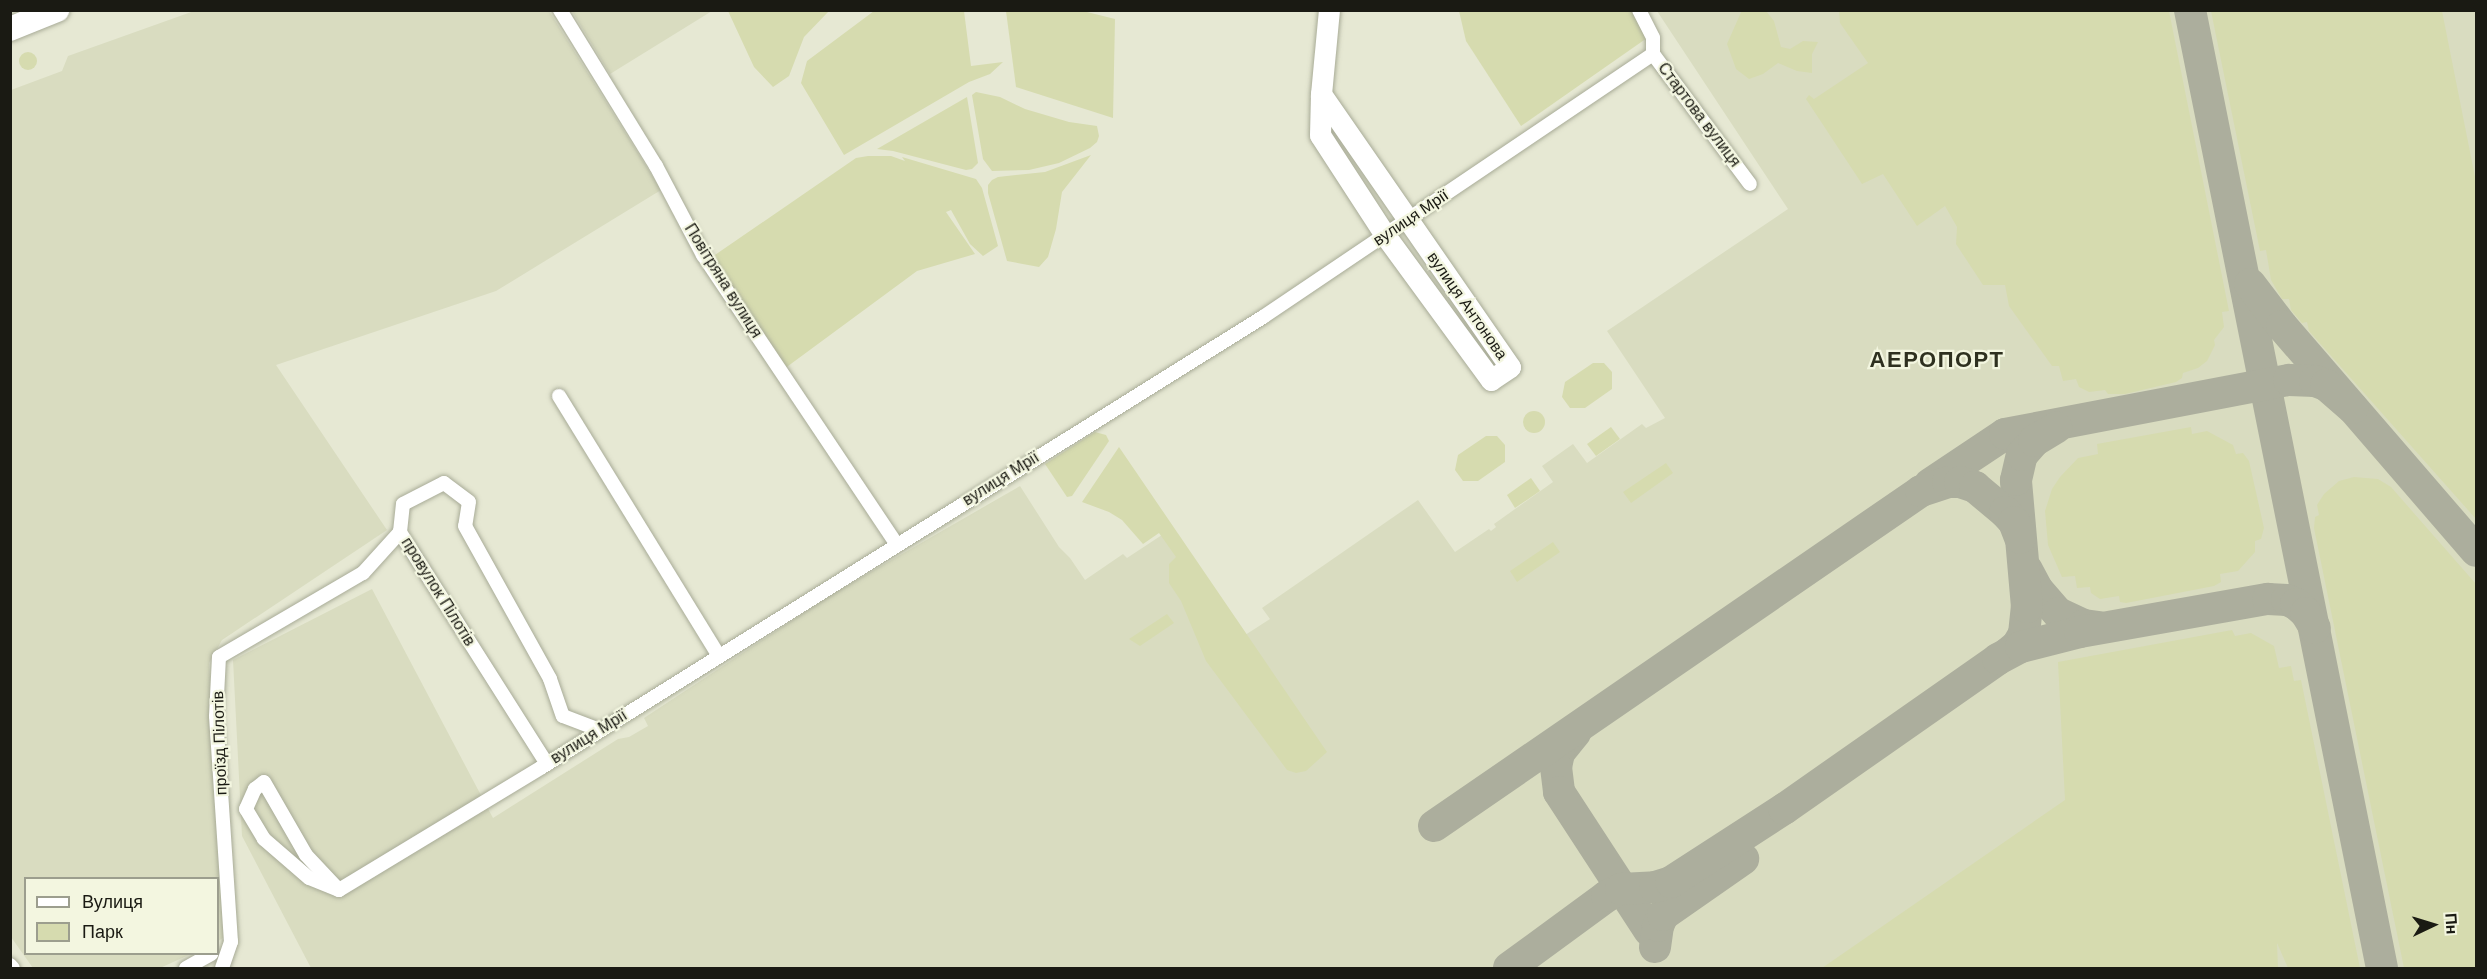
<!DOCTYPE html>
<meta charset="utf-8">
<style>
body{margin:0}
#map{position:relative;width:2487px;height:979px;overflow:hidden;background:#e6e8d3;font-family:Arial,sans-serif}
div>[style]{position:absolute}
.built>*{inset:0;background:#d9dcc0}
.green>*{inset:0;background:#d6dbaf}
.round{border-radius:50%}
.taxiway>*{height:32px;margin:-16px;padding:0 16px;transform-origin:16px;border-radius:16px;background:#acae9d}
.roads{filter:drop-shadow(0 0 2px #a8ab97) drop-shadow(0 0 2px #a8ab97)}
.street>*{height:14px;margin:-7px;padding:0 7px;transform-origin:7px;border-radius:7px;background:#fff}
.primary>*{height:21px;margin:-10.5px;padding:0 10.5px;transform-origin:10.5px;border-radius:10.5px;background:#fff}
.highway>*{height:24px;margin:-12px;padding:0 12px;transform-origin:12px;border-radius:12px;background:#fff}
span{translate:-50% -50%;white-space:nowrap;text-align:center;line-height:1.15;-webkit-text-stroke:4.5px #f3f6e0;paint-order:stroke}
.street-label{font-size:16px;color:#1a1a13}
.district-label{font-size:22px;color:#2e301f;font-weight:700;letter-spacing:1.5px}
.frame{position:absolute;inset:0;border:12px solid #1a1a13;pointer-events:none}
.legend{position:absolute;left:24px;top:877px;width:195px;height:78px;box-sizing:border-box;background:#f3f6e0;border:2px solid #9c9e8e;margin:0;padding:8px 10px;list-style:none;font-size:18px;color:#1a1a13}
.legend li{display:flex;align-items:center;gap:12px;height:30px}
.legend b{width:30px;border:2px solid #9c9e8e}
.north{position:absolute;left:2403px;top:895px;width:60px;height:60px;-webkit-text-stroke:4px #f3f6e0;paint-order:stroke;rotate:86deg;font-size:16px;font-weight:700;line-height:24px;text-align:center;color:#1a1a13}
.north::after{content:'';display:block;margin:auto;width:21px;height:27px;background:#1a1a13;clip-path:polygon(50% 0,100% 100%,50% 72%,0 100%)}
</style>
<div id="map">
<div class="built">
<div style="clip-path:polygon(194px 11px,549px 11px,661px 190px,496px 291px,276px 365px,387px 530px,222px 640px,209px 663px,226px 936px,218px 941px,218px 878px,26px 878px,26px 954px,191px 954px,160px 968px,33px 968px,11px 937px,11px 90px,62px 71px,68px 56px)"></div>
<div style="clip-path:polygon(572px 11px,712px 11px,610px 74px)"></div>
<div style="clip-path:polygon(1657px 11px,2476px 11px,2476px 968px,311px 968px,242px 836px,233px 660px,372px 589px,493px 818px,618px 739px,629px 737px,648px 726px,644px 718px,831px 595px,1020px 486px,1059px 547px,1070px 558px,1085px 580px,1123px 554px,1127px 558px,1168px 531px,1242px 637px,1270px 619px,1262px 608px,1418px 500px,1455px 552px,1489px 529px,1491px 531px,1496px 527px,1494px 524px,1553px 482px,1542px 466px,1573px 444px,1587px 463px,1642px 424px,1646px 428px,1665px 418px,1607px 331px,1788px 209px)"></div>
</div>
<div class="green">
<div style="clip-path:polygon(1742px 10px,1766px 11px,1774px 21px,1781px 47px,1790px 49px,1803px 41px,1818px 42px,1812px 54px,1812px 73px,1797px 71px,1778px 63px,1763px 74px,1749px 79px,1736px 69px,1727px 44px)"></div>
<div style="clip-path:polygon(728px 11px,829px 11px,804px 37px,789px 76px,773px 87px,754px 67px)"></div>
<div style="clip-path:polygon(874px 11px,964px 11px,971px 66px,1003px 62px,990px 74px,969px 82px,844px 155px,801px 83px,807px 61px)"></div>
<div style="clip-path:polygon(1006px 11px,1083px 11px,1115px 19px,1113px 118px,1016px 87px)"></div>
<div style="clip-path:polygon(1459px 11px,1632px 11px,1647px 38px,1521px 126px,1466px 41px)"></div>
<div style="clip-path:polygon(1839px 11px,2169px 11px,2229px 311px,2222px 312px,2224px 327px,2214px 340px,2215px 345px,2207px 361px,2198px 368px,2183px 373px,2182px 378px,2176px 382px,2125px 394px,2108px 394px,2105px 390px,2089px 392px,2079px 387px,2076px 379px,2063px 381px,2059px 366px,2052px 366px,2009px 306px,2005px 285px,1983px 285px,1956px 244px,1957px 227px,1945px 206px,1917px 226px,1883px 174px,1862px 184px,1806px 99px,1809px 95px,1814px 99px,1868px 63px,1840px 23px)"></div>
<div style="clip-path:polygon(2211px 11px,2442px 11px,2476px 182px,2476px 519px,2309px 331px,2307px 322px,2302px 323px,2291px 310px,2289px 299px,2282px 299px,2271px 280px,2266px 250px,2260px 251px)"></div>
<div class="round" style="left:19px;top:52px;width:18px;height:18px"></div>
<div style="clip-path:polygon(976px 92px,1000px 97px,1025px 109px,1069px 122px,1097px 126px,1099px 136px,1097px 142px,1090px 148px,1059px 163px,1029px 170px,992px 171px,983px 159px,972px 95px)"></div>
<div style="clip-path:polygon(967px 97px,978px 163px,972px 169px,966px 170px,893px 151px,877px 149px)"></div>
<div style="clip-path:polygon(1091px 155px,1062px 192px,1056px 229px,1048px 257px,1039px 267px,1007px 261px,988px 193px,988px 185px,992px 180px,998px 177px,1045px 172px)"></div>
<div style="clip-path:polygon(868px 156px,891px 156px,905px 161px,902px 157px,976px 179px,982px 188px,998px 246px,983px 256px,970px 244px,951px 210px,946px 212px,975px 254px,917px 271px,784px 369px,712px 257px,856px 158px)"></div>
<div style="clip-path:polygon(1593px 363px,1604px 363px,1612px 372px,1612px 389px,1585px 408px,1570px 408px,1562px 397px,1565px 382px)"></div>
<div class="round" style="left:1523px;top:411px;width:22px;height:22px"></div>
<div style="clip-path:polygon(1611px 427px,1620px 439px,1596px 456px,1587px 444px)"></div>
<div style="clip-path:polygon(2191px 427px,2192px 434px,2207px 431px,2233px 445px,2236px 454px,2243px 453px,2249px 461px,2264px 528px,2261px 539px,2255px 541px,2255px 552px,2238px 571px,2220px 574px,2221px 582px,2214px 586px,2126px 603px,2120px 602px,2119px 596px,2100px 599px,2091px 593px,2090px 587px,2077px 588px,2075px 576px,2062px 577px,2048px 545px,2045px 511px,2052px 489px,2060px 477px,2078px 458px,2098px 454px,2097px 444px)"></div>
<div style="clip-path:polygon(1095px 432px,1106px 435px,1109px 441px,1072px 496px,1067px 497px,1045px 464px)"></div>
<div style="clip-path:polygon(1486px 436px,1497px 436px,1505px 445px,1505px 462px,1478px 481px,1463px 481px,1455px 470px,1458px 455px)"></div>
<div style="clip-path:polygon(1119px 447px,1327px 752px,1306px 771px,1296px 773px,1287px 770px,1206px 661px,1181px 601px,1169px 583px,1169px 564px,1176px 557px,1159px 533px,1143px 544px,1122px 520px,1109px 512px,1082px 502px)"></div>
<div style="clip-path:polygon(1666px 463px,1673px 473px,1631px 503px,1623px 492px)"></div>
<div style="clip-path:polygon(2354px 477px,2378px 479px,2391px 487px,2476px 584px,2476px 968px,2404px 968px,2314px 528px,2315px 517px,2319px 515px,2317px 505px,2324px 494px,2339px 481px)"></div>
<div style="clip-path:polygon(1531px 478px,1540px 491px,1515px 508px,1507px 495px)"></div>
<div style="clip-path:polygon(1553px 542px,1560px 552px,1517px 582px,1510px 571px)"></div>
<div style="clip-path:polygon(1167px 614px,1174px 623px,1140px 646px,1129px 639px)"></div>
<div style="clip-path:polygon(2232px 630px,2235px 636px,2251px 633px,2274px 646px,2279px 668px,2291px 666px,2294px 681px,2301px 680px,2360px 968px,2288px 968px,2277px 943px,2278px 968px,1822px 968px,2065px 800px,2058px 662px)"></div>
</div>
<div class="taxiway">
<div style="left:2190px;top:10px;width:977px;rotate:78.67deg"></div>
<div style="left:2250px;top:284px;width:53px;rotate:52.7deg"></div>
<div style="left:2282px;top:326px;width:297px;rotate:49.2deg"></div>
<div style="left:1930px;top:484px;width:90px;rotate:-33.7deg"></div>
<div style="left:2005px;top:434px;width:289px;rotate:-10.8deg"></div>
<div style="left:2289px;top:380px;width:26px;rotate:2deg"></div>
<div style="left:2315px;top:381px;width:12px;rotate:20deg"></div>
<div style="left:2326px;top:385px;width:35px;rotate:41deg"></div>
<div style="left:2027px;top:570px;width:21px;rotate:62deg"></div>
<div style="left:2037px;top:589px;width:32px;rotate:49deg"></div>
<div style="left:2058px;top:613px;width:29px;rotate:25deg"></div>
<div style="left:2084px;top:625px;width:15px;rotate:8deg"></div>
<div style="left:2008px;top:653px;width:11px;rotate:-38deg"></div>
<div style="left:2017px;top:646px;width:14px;rotate:-60deg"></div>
<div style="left:2024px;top:634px;width:27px;rotate:-84deg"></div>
<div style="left:2027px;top:607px;width:127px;rotate:-95deg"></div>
<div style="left:2016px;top:480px;width:26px;rotate:-77deg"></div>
<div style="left:2022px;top:455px;width:18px;rotate:-49deg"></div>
<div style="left:2034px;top:441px;width:26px;rotate:-31deg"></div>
<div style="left:1575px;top:733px;width:26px;rotate:129deg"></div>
<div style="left:1559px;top:753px;width:14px;rotate:102deg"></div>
<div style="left:1556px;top:767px;width:25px;rotate:83deg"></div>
<div style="left:1559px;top:792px;width:165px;rotate:56.9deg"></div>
<div style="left:1434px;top:826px;width:591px;rotate:-34.52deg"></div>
<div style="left:1921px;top:491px;width:28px;rotate:-18deg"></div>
<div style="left:1948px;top:482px;width:12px"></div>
<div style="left:1960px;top:482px;width:16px;rotate:18deg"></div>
<div style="left:1975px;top:487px;width:39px;rotate:40deg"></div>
<div style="left:2005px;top:512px;width:13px;rotate:48deg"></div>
<div style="left:2014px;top:522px;width:17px;rotate:69deg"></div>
<div style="left:1655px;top:947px;width:21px;rotate:-82deg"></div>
<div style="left:1658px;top:926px;width:12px;rotate:-66deg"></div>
<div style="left:1663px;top:915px;width:98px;rotate:-35deg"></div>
<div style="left:1509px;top:968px;width:122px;rotate:-36.3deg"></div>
<div style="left:1607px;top:896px;width:16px;rotate:-27deg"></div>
<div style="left:1621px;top:889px;width:34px;rotate:-3deg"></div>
<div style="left:1655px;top:887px;width:17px;rotate:-17deg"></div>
<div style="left:1671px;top:882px;width:135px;rotate:-32.9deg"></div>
<div style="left:1784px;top:809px;width:261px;rotate:-35deg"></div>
<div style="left:1998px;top:659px;width:26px;rotate:-28deg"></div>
<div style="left:2021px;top:647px;width:61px;rotate:-14.3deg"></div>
<div style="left:2080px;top:632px;width:191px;rotate:-10deg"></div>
<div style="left:2268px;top:599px;width:19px;rotate:3deg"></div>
<div style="left:2287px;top:600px;width:10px;rotate:24deg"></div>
<div style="left:2296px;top:604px;width:13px;rotate:42deg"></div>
<div style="left:2306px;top:613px;width:17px;rotate:59deg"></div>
</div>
<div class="roads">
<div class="street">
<div style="left:560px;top:10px;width:183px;rotate:58.4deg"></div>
<div style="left:656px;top:166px;width:101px;rotate:62.2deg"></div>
<div style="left:703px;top:255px;width:349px;rotate:56.2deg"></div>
<div style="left:1639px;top:10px;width:31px;rotate:63deg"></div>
<div style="left:1653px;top:38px;width:16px;rotate:90deg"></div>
<div style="left:1653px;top:54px;width:162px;rotate:53.3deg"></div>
<div style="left:559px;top:396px;width:305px;rotate:58.4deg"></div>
<div style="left:547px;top:764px;width:275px;rotate:-122.4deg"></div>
<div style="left:400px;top:532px;width:28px;rotate:-84deg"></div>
<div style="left:403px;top:504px;width:46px;rotate:-27.1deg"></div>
<div style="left:444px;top:483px;width:31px;rotate:37deg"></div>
<div style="left:469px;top:502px;width:24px;rotate:99deg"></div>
<div style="left:465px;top:526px;width:175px;rotate:60.9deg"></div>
<div style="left:550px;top:679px;width:39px;rotate:71deg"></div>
<div style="left:563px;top:716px;width:40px;rotate:21deg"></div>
<div style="left:264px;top:782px;width:84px;rotate:60.1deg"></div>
<div style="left:306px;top:855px;width:48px;rotate:46.7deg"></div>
<div style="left:339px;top:890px;width:32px;rotate:-158deg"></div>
<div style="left:309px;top:878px;width:60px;rotate:-139.1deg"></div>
<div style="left:264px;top:839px;width:35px;rotate:-121deg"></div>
<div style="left:246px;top:809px;width:22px;rotate:-66deg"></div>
<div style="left:255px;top:789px;width:11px;rotate:-38deg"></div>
<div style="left:339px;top:890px;width:237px;rotate:-31.2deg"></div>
<div style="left:542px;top:767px;width:850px;rotate:-31.97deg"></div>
<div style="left:1263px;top:317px;width:470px;rotate:-34deg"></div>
<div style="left:10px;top:965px;width:4px;rotate:45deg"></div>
<div style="left:186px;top:968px;width:29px;rotate:-29deg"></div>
<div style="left:222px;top:968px;width:28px;rotate:-71deg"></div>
<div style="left:231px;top:942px;width:226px;rotate:-93.8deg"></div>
<div style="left:216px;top:716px;width:59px;rotate:-87.1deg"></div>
<div style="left:219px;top:657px;width:167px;rotate:-30.3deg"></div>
<div style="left:363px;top:573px;width:55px;rotate:-47.9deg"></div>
</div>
<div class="primary">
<div style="left:1321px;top:94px;width:332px;rotate:55.3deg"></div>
<div style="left:1510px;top:367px;width:23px;rotate:146deg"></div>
<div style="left:1491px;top:380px;width:180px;rotate:-126.2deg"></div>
<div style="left:1385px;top:235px;width:119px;rotate:-123deg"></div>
<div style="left:1320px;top:135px;width:41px;rotate:-88.6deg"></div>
<div style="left:1321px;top:94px;width:84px;rotate:-84.6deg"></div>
</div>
<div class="highway">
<div style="left:10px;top:29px;width:51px;rotate:-22deg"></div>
</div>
</div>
<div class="street-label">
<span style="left:1699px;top:115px;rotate:53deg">Стартова вулиця</span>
<span style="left:1411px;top:218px;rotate:-34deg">вулиця Мрії</span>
<span style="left:723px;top:281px;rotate:58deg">Повітряна вулиця</span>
<span style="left:1467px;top:306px;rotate:55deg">вулиця Антонова</span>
<span style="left:1001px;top:479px;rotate:-32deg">вулиця Мрії</span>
<span style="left:438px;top:592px;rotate:58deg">провулок Пілотів</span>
<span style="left:589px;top:737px;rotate:-32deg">вулиця Мрії</span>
<span style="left:220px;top:743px;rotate:-92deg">проїзд Пілотів</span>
</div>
<div class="district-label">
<span style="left:1937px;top:360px">АЕРОПОРТ</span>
</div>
<div class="frame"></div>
<ul class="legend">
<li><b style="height:8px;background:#fff"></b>Вулиця</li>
<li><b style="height:16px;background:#d6dbaf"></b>Парк</li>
</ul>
<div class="north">Пн</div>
</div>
